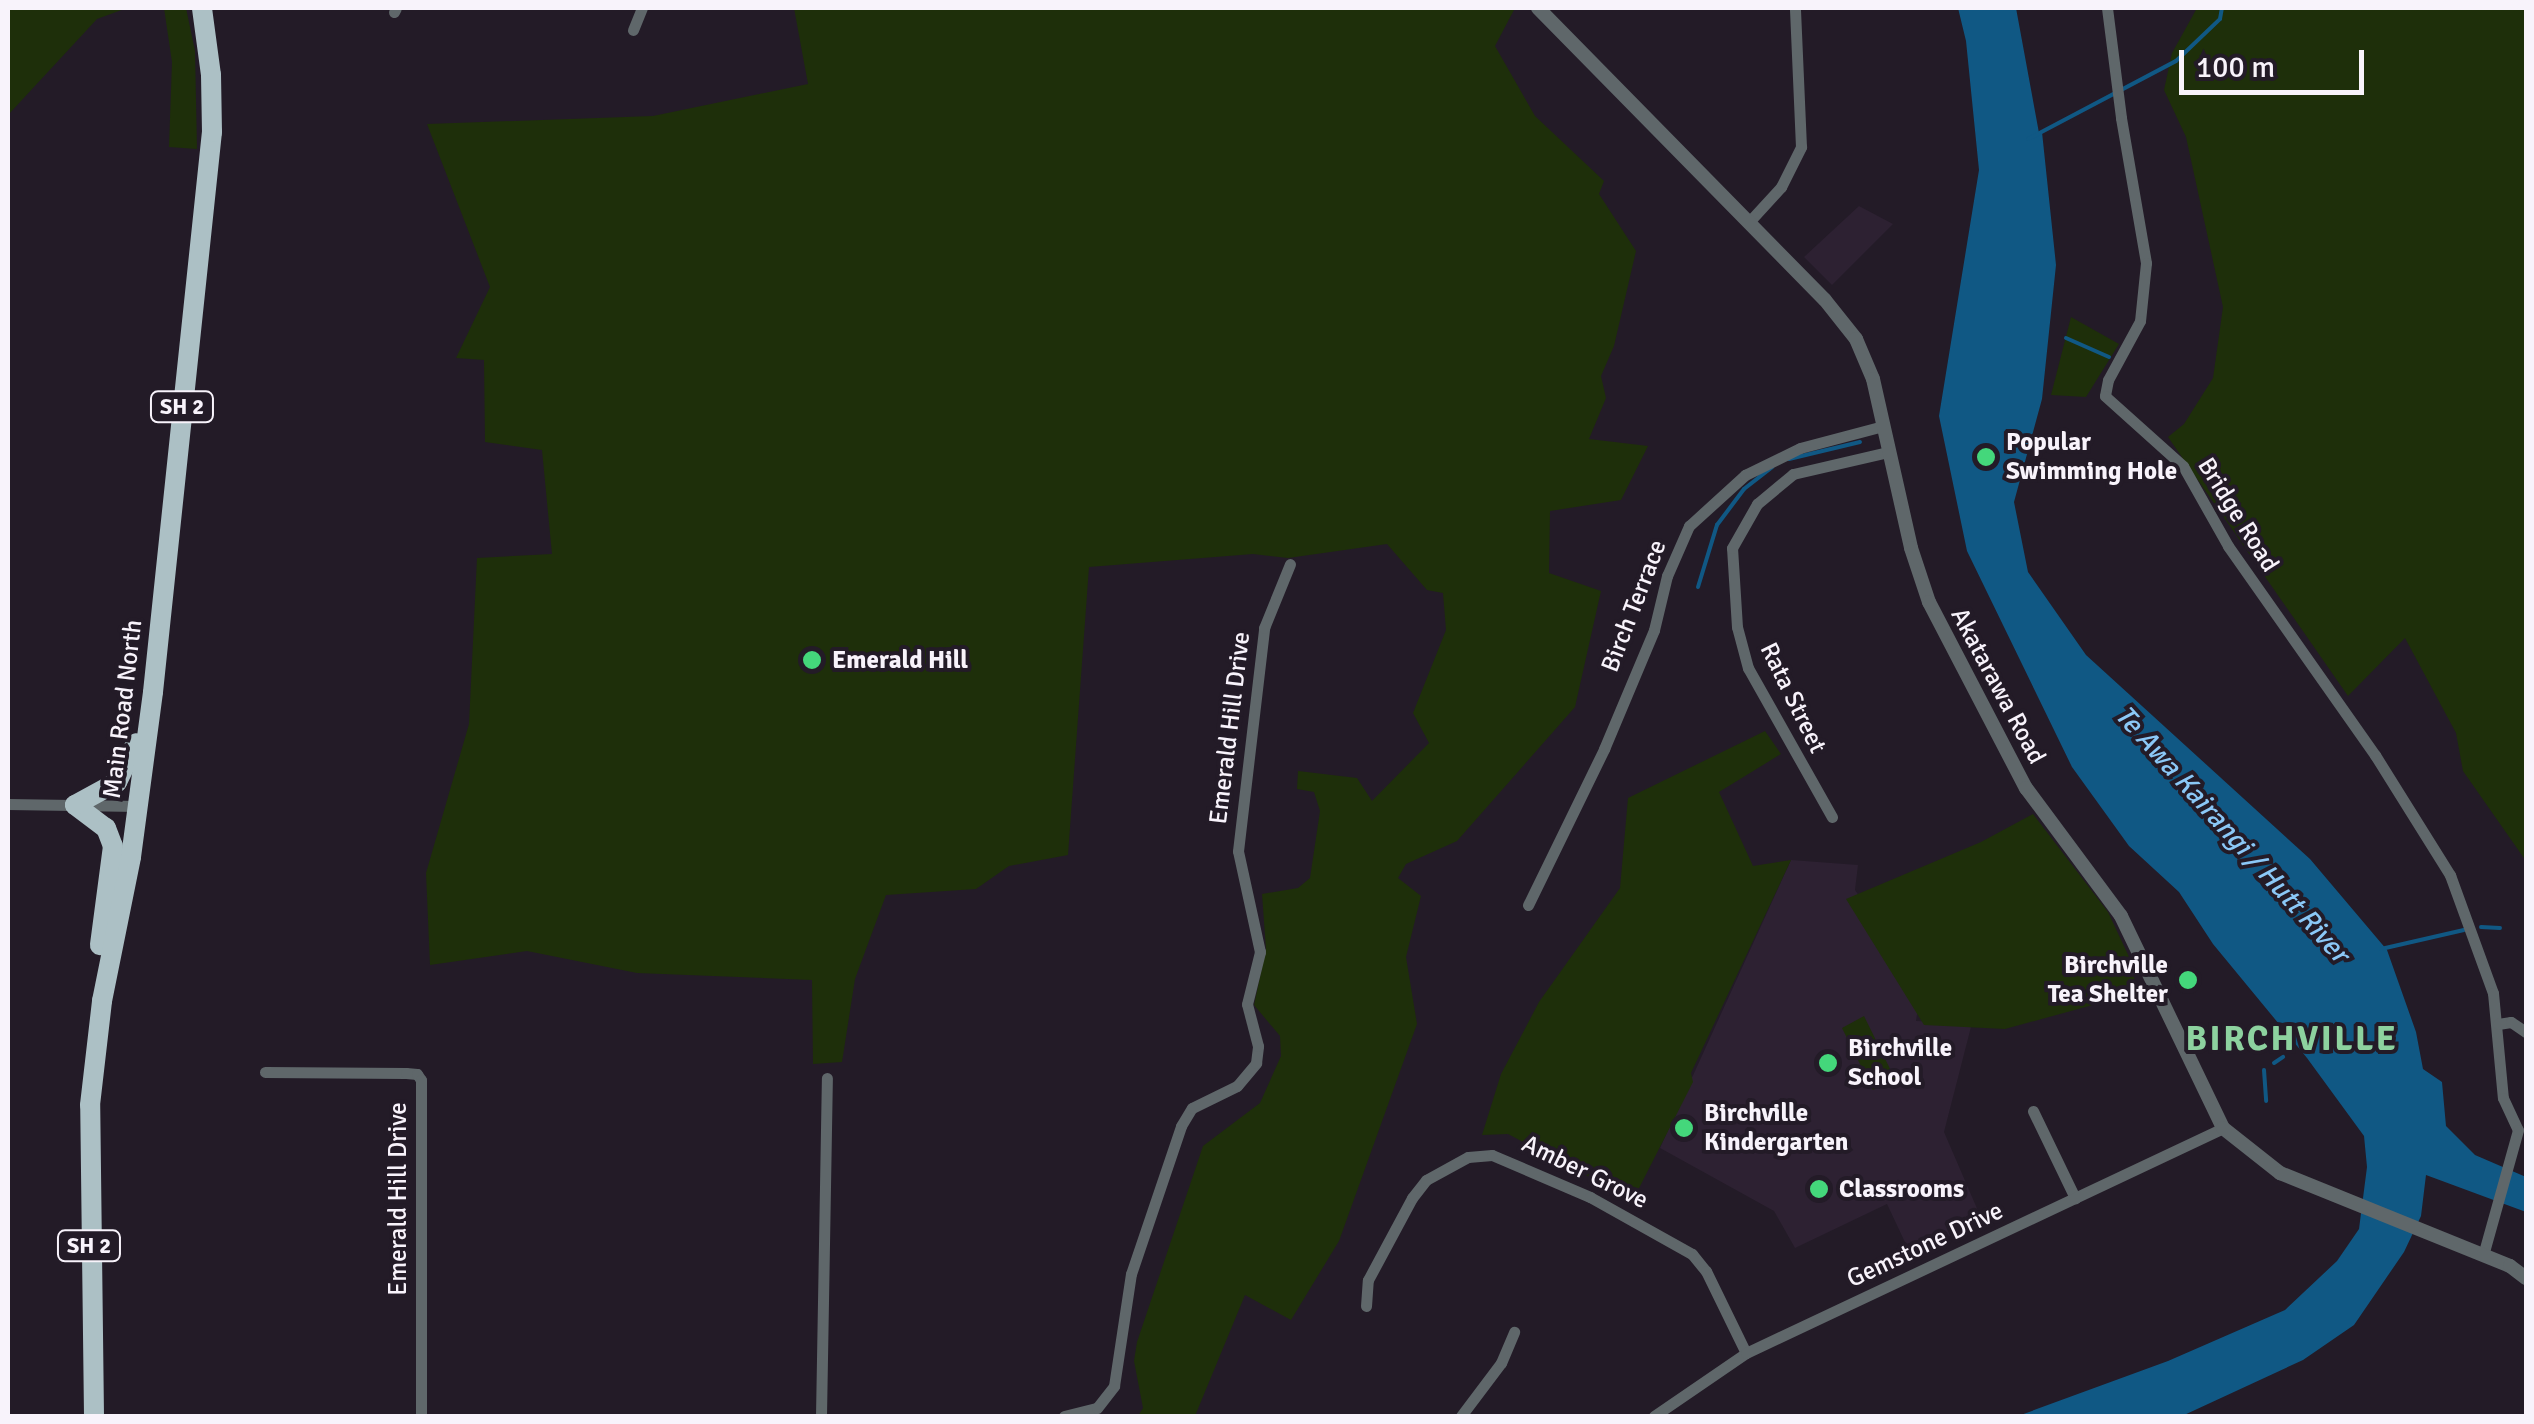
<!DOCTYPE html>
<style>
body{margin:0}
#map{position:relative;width:2534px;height:1424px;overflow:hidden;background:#231b27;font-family:Signika,sans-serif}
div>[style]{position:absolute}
.built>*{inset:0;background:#2d2132}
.green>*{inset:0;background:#1e2f0a}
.water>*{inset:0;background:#105884}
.stream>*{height:4px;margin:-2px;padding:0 2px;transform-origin:2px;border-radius:2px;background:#105884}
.minor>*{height:11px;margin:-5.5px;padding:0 5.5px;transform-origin:5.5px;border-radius:5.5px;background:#5f676a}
.tertiary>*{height:14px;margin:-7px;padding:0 7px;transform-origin:7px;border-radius:7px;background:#5f676a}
.trunk>*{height:20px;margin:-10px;padding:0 10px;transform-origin:10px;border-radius:10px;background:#acc0c5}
.dots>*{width:28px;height:28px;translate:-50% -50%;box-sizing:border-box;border:5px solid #231b27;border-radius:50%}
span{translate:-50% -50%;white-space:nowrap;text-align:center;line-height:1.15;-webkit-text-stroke:8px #231b27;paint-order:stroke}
.shield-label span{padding:2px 8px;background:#231b27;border:2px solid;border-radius:8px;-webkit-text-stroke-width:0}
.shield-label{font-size:22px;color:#f8f3fb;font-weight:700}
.poi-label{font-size:25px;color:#f8f3fb;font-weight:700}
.left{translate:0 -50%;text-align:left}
.right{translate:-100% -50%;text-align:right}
.street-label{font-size:25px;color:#f8f3fb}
.water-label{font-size:28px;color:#8bc8f7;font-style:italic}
.district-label{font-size:35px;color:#8dd29f;font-weight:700;letter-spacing:2.5px}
.frame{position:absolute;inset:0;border:10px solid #f8f3fb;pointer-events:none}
.scale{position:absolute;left:2179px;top:50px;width:185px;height:45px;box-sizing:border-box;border:5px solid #f8f3fb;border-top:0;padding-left:12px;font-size:30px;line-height:35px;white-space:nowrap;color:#f8f3fb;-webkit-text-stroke:8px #231b27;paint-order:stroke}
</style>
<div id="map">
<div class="built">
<div style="clip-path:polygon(1859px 206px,1893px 224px,1832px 285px,1804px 257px)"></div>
<div style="clip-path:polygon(1791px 860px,1858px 865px,1855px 890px,1921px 988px,1916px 1021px,1972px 1023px,1944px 1132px,1982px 1220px,1911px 1255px,1887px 1204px,1795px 1248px,1774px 1211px,1660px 1148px)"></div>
</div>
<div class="green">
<div style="clip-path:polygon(8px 8px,127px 8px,97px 19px,8px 115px)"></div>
<div style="clip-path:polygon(164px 8px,186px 8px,195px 51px,197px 149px,169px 147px,172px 62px)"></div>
<div style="clip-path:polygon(794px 8px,1515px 8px,1495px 46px,1535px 116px,1604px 181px,1599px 194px,1636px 251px,1614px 346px,1601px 376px,1606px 398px,1589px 439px,1648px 446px,1621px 500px,1550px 511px,1549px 573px,1601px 591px,1575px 707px,1457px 841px,1406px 864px,1398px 878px,1421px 896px,1406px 957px,1417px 1024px,1339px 1241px,1291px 1320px,1245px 1295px,1195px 1416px,1138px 1416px,1143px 1408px,1134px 1361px,1137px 1342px,1203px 1146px,1260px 1103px,1281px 1056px,1280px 1036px,1254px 1005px,1266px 949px,1262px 894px,1298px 888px,1310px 878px,1320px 811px,1314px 792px,1297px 789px,1298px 771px,1357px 778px,1372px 801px,1429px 743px,1413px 713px,1446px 630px,1443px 593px,1427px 590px,1387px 544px,1288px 558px,1253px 554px,1089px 567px,1068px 855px,1009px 866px,976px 889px,886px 895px,855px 979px,842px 1062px,813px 1064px,812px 980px,637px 973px,527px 951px,430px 965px,426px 873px,469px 724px,477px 558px,552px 554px,542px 450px,485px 442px,484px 360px,456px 358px,490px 287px,427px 124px,653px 116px,808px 84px)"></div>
<div style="clip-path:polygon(2197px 8px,2526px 8px,2526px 861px,2463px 771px,2456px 733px,2405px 638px,2348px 696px,2168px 437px,2184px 424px,2213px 378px,2223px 307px,2186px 137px,2164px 90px,2172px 53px)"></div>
<div style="clip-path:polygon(2071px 317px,2119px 344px,2086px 397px,2051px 395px)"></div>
<div style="clip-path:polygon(1765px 731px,1781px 754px,1719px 792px,1753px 866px,1791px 860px,1691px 1073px,1693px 1082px,1633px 1200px,1508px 1134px,1482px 1135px,1501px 1074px,1539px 1002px,1620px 888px,1628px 798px)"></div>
<div style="clip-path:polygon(2033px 814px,2108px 912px,2131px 961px,2137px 993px,2005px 1029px,1924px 1025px,1846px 899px,1981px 842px)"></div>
<div style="clip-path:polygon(1864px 1016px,1895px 1079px,1873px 1090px,1842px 1028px)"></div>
</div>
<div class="water">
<div style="clip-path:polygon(1958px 8px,2016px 8px,2039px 133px,2042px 132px,2056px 265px,2042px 399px,2014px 502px,2028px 572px,2086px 655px,2310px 859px,2387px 950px,2416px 1032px,2423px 1069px,2442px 1082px,2446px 1126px,2475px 1155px,2526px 1177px,2526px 1212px,2426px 1175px,2421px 1216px,2404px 1252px,2354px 1325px,2303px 1360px,2182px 1416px,2018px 1416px,2168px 1361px,2285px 1310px,2337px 1261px,2359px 1229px,2367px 1167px,2364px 1136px,2307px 1058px,2213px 944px,2179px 892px,2129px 846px,2072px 767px,1967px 551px,1939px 416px,1979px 170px,1966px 41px)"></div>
</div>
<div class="stream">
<div style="left:2028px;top:139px;width:167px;rotate:-27.8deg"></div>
<div style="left:2176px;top:61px;width:61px;rotate:-43.7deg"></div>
<div style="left:2220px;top:19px;width:11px;rotate:-80deg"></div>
<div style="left:2066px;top:338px;width:47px;rotate:23.8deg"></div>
<div style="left:1789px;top:459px;width:73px;rotate:-13.5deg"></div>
<div style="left:1698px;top:587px;width:65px;rotate:-73deg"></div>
<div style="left:1717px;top:525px;width:45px;rotate:-53.1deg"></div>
<div style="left:1744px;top:489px;width:36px;rotate:-38deg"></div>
<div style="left:2481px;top:927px;width:19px;rotate:3deg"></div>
<div style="left:2381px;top:949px;width:85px;rotate:-12.9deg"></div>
<div style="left:2274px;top:1063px;width:11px;rotate:-34deg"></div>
<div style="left:2264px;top:1070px;width:31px;rotate:86deg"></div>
</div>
<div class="minor">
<div style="left:2107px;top:8px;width:111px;rotate:82.7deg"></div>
<div style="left:2121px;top:118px;width:147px;rotate:80.2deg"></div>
<div style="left:2146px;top:263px;width:58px;rotate:95.9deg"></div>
<div style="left:2140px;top:321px;width:67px;rotate:118.5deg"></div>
<div style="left:2108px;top:380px;width:16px;rotate:101deg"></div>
<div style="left:2105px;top:396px;width:105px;rotate:41.9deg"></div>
<div style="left:2183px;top:466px;width:92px;rotate:60.6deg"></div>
<div style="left:2228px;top:546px;width:256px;rotate:54.9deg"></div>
<div style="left:2375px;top:755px;width:142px;rotate:58deg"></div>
<div style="left:2450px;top:875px;width:126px;rotate:70deg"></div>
<div style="left:2493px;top:993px;width:105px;rotate:84.6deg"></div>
<div style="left:2503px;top:1098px;width:35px;rotate:65deg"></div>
<div style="left:2518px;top:1130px;width:130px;rotate:105.6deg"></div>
<div style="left:394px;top:12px;width:4px;rotate:-63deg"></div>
<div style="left:633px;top:30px;width:24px;rotate:-68deg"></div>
<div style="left:1748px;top:223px;width:49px;rotate:-47.5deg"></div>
<div style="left:1781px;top:187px;width:45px;rotate:-63.4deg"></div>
<div style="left:1801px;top:147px;width:139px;rotate:-92.5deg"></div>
<div style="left:8px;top:804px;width:129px;rotate:0.9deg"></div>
<div style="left:1832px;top:817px;width:171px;rotate:-119.4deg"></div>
<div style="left:1748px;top:668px;width:42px;rotate:-105deg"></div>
<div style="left:1737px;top:627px;width:79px;rotate:-93.6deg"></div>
<div style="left:1732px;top:548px;width:51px;rotate:-60.4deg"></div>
<div style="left:1757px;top:504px;width:47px;rotate:-39.8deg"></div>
<div style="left:1793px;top:474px;width:98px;rotate:-13deg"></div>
<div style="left:1528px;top:905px;width:174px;rotate:-64deg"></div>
<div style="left:1604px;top:749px;width:129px;rotate:-67.2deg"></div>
<div style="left:1654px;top:630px;width:56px;rotate:-76.5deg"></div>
<div style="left:1667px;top:576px;width:55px;rotate:-66.3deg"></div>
<div style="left:1689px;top:526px;width:76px;rotate:-42.3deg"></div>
<div style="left:1745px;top:475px;width:61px;rotate:-26.1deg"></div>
<div style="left:1800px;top:448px;width:86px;rotate:-14.8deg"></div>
<div style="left:2498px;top:1024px;width:13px;rotate:-9deg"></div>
<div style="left:2511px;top:1022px;width:18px;rotate:34deg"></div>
<div style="left:265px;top:1072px;width:141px;rotate:0.4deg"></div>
<div style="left:406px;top:1073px;width:11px;rotate:5deg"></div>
<div style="left:417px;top:1074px;width:7px;rotate:56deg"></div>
<div style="left:421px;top:1080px;width:336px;rotate:90deg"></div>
<div style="left:2033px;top:1111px;width:97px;rotate:64.2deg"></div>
<div style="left:1366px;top:1306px;width:26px;rotate:-86deg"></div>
<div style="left:1368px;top:1280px;width:93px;rotate:-61.8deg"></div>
<div style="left:1412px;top:1198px;width:23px;rotate:-52deg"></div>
<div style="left:1426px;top:1180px;width:48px;rotate:-28.7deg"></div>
<div style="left:1468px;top:1157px;width:24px;rotate:-5deg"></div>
<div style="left:1492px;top:1155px;width:107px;rotate:23.2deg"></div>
<div style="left:1590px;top:1197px;width:117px;rotate:29.2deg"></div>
<div style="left:1692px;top:1254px;width:22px;rotate:51deg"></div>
<div style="left:1706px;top:1271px;width:91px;rotate:64deg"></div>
<div style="left:821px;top:1416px;width:338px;rotate:-89deg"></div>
<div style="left:1064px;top:1416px;width:34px;rotate:-14deg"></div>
<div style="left:1097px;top:1408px;width:28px;rotate:-52deg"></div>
<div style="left:1114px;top:1386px;width:113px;rotate:-81.4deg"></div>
<div style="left:1131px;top:1274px;width:156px;rotate:-71.3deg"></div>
<div style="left:1181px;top:1126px;width:21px;rotate:-59deg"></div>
<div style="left:1192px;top:1108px;width:50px;rotate:-26.1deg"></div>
<div style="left:1237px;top:1086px;width:30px;rotate:-50deg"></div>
<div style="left:1256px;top:1063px;width:17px;rotate:-83deg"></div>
<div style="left:1258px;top:1046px;width:43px;rotate:-104.7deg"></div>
<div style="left:1247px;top:1004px;width:54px;rotate:-76deg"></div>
<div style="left:1260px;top:952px;width:103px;rotate:-102.3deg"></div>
<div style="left:1238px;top:851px;width:225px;rotate:-83.3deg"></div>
<div style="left:1264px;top:628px;width:69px;rotate:-67.9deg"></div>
<div style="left:1461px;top:1416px;width:66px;rotate:-53deg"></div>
<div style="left:1501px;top:1363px;width:34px;rotate:-67deg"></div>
<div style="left:1654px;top:1416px;width:112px;rotate:-34.4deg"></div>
<div style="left:1746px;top:1353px;width:527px;rotate:-25.25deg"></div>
</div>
<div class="tertiary">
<div style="left:1538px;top:8px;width:409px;rotate:45.5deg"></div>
<div style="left:1825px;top:300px;width:50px;rotate:51.5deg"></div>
<div style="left:1856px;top:339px;width:43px;rotate:67deg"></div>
<div style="left:1873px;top:379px;width:173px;rotate:77.3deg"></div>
<div style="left:1911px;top:548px;width:57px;rotate:71.6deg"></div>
<div style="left:1929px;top:602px;width:210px;rotate:62.5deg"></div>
<div style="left:2026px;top:788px;width:159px;rotate:53.4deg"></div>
<div style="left:2121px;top:916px;width:235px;rotate:64.3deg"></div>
<div style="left:2223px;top:1128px;width:73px;rotate:38.3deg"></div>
<div style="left:2280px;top:1173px;width:248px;rotate:22deg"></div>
<div style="left:2510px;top:1266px;width:20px;rotate:37deg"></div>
</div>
<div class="trunk">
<div style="left:75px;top:805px;width:39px;rotate:37deg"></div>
<div style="left:106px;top:828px;width:19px;rotate:69deg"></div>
<div style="left:113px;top:846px;width:100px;rotate:97.5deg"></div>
<div style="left:75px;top:805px;width:48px;rotate:-28.7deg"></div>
<div style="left:117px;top:782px;width:43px;rotate:-64deg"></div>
<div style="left:94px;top:1416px;width:311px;rotate:-90.7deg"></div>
<div style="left:90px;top:1105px;width:105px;rotate:-83.4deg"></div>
<div style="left:102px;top:1001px;width:147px;rotate:-78.6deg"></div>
<div style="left:131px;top:857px;width:166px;rotate:-82.4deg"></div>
<div style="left:153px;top:692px;width:563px;rotate:-83.99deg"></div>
<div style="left:212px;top:132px;width:57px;rotate:-91deg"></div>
<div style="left:211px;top:75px;width:68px;rotate:-97.7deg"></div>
</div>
<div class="dots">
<div style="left:1986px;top:457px;background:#44d77b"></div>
<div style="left:812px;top:660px;background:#44d77b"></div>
<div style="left:2188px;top:980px;background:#44d77b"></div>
<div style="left:1828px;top:1063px;background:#44d77b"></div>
<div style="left:1684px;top:1128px;background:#44d77b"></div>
<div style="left:1819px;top:1189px;background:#44d77b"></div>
</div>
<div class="shield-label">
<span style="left:182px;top:407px">SH 2</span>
<span style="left:89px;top:1246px">SH 2</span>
</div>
<div class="poi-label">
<span class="left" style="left:2006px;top:457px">Popular<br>Swimming Hole</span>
<span class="left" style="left:832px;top:660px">Emerald Hill</span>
<span class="right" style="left:2168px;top:980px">Birchville<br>Tea Shelter</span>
<span class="left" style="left:1848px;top:1063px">Birchville<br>School</span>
<span class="left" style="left:1704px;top:1128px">Birchville<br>Kindergarten</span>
<span class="left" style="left:1839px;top:1189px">Classrooms</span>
</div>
<div class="street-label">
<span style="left:2238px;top:515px;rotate:58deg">Bridge Road</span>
<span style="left:1634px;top:606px;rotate:-69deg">Birch Terrace</span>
<span style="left:1998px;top:686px;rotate:62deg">Akatarawa Road</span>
<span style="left:1793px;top:698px;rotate:64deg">Rata Street</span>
<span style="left:123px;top:709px;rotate:-83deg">Main Road North</span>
<span style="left:1230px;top:728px;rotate:-83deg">Emerald Hill Drive</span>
<span style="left:1585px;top:1172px;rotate:26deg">Amber Grove</span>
<span style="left:398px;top:1199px;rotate:-90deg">Emerald Hill Drive</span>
<span style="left:1925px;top:1245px;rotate:-25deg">Gemstone Drive</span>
</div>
<div class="water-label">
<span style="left:2232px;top:834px;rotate:48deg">Te Awa Kairangi / Hutt River</span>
</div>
<div class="district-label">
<span style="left:2292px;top:1039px">BIRCHVILLE</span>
</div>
<div class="frame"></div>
<div class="scale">100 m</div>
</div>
